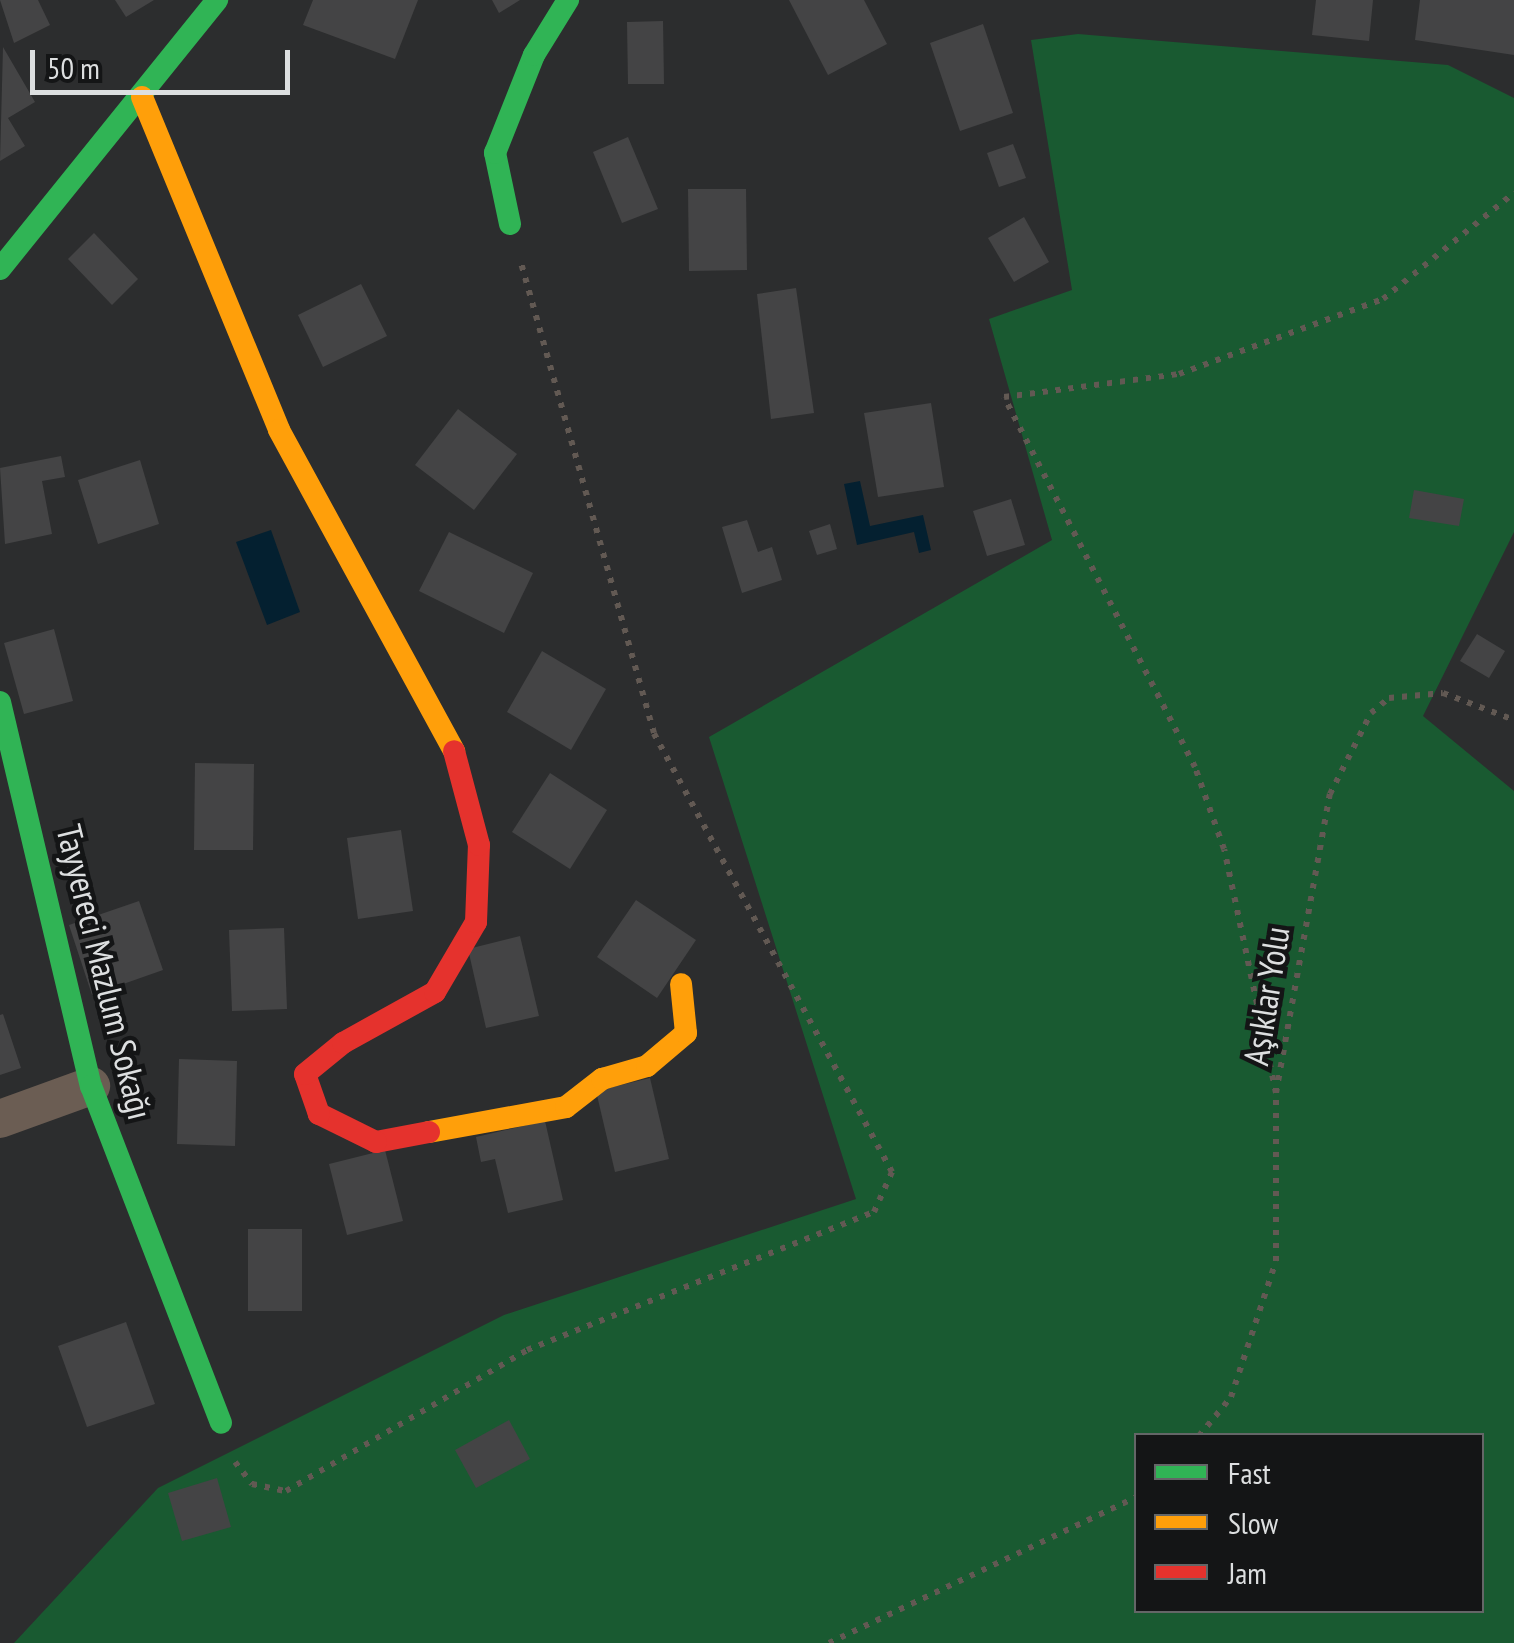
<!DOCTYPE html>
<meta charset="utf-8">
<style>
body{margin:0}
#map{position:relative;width:1514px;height:1643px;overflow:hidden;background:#2c2d2e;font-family:"PT Sans Narrow",sans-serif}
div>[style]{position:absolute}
.forest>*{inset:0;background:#195a31}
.water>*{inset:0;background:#042030}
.building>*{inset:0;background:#444445}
.path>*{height:6px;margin-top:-3px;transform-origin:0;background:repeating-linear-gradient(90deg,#625953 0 5px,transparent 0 13px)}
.street>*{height:38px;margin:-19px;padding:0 19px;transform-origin:19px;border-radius:19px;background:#6b5d53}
.fast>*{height:22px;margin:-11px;padding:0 11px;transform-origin:11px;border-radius:11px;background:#30b455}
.slow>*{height:22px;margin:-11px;padding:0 11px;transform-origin:11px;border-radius:11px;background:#ff9f0a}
.jam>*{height:22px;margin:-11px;padding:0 11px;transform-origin:11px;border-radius:11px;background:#e5322d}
span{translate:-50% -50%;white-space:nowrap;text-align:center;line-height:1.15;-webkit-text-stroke:9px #141516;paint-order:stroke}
.street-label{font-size:35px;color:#dddfe0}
.legend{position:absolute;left:1134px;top:1433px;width:350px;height:180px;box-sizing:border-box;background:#141516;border:2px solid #646667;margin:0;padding:12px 18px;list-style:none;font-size:30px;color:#dddfe0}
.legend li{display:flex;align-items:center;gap:20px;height:50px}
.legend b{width:50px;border:2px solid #646667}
.scale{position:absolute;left:30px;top:50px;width:260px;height:45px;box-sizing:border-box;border:5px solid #dddfe0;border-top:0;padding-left:12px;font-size:30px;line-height:35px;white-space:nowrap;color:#dddfe0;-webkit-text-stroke:8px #141516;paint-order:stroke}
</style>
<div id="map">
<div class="forest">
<div style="clip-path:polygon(evenodd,1078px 34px,1448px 65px,1514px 98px,1514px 532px,1423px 716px,1514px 791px,1514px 1643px,14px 1643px,158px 1488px,504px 1315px,856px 1199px,709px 737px,1052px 540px,989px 319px,1072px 290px,1031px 40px,1078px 34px,1136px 1436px,1482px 1436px,1482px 1610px,1136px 1610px,1136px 1436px)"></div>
</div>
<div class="water">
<div style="clip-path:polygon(860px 481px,870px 526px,923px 515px,931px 550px,919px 553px,914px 532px,857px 545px,844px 484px)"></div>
<div style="clip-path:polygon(271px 530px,300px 612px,267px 625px,236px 542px)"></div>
</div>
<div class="building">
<div style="clip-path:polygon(0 0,38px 0,50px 25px,14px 43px)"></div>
<div style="clip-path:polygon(115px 0,154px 0,126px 17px)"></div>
<div style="clip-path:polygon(313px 0,418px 0,395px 59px,303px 25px)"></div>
<div style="clip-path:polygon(492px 0,520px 0,499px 13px)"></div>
<div style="clip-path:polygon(789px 0,864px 0,887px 44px,828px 75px)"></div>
<div style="clip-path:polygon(1316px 0,1373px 0,1369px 41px,1312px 35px)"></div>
<div style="clip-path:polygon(1420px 0,1514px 0,1514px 55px,1415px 40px)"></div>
<div style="clip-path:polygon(663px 21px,664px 84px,628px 84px,627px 22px)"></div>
<div style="clip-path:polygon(983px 24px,1013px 113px,960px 131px,930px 43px)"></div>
<div style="clip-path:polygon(3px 47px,35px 102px,8px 118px,25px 146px,0 161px)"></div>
<div style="clip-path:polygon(628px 137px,658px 209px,622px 223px,593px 152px)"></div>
<div style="clip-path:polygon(1013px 144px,1026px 178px,999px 187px,987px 153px)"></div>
<div style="clip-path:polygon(688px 189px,746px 189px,747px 270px,689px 271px)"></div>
<div style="clip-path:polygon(1024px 217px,1049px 262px,1014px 282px,988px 238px)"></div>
<div style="clip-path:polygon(94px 233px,138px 279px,112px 305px,68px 259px)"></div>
<div style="clip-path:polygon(361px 284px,387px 336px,323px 367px,298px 315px)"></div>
<div style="clip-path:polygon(796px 288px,814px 413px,771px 419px,757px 294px)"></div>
<div style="clip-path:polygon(931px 403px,944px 487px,878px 497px,864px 413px)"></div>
<div style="clip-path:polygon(458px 409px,517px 454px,474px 510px,415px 465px)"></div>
<div style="clip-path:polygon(61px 456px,65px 477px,42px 481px,52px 534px,5px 544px,0 468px)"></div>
<div style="clip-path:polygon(140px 460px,159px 524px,98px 544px,78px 480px)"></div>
<div style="clip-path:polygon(1414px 490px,1464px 499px,1459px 526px,1409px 518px)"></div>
<div style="clip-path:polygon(1011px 499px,1025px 545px,987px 556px,973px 511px)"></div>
<div style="clip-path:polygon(747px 520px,758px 552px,772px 547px,782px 580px,742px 593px,722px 527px)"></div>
<div style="clip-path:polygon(830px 524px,837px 549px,817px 555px,809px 531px)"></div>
<div style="clip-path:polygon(449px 532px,533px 573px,504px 633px,419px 591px)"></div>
<div style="clip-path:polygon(54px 629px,73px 701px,24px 714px,4px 643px)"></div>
<div style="clip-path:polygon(1477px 634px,1505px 651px,1489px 678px,1460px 661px)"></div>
<div style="clip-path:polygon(542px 651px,606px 689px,571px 750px,507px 712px)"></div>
<div style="clip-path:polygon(195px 763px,254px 764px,253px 850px,194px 850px)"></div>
<div style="clip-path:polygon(550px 773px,607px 810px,570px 869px,512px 832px)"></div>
<div style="clip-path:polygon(401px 830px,413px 911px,358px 919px,347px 838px)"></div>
<div style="clip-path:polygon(636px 900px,696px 940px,657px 998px,597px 957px)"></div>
<div style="clip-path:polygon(139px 901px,163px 970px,92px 995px,69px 925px)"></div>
<div style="clip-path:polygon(284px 928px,287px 1009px,232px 1011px,229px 930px)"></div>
<div style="clip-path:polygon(520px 936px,539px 1016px,486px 1028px,468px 949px)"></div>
<div style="clip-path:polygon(3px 1014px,21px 1068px,0 1075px,0 1015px)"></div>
<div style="clip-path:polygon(179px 1059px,237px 1061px,235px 1146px,177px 1144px)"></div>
<div style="clip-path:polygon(650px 1078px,669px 1159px,615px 1172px,596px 1091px)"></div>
<div style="clip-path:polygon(545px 1121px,563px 1200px,508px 1213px,495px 1159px,481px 1162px,476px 1137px)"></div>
<div style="clip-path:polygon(385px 1150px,403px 1221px,347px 1235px,329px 1164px)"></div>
<div style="clip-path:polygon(248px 1229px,302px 1229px,302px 1311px,248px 1311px)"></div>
<div style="clip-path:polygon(126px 1322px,155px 1404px,87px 1427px,58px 1346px)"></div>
<div style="clip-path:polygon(509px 1420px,530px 1459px,476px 1488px,455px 1450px)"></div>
<div style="clip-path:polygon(217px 1478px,231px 1527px,182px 1541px,168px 1493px)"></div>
</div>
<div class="path">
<div style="left:1276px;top:1093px;width:249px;rotate:-102deg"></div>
<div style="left:1224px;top:849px;width:87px;rotate:-109.5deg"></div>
<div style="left:1195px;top:767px;width:416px;rotate:-117.3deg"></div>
<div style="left:1004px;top:397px;width:177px;rotate:-7.5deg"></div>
<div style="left:1179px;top:374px;width:217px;rotate:-20.2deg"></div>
<div style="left:1383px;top:299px;width:169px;rotate:-39deg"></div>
<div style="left:1199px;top:1436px;width:50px;rotate:-50.6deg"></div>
<div style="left:1231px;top:1397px;width:143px;rotate:-71.7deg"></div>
<div style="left:1276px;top:1261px;width:168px;rotate:-90deg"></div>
<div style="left:1276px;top:1093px;width:304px;rotate:-79.8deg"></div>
<div style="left:1330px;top:794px;width:91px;rotate:-63.2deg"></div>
<div style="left:1371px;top:713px;width:23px;rotate:-40deg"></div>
<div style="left:1389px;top:698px;width:54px;rotate:-5.3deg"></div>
<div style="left:1443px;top:693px;width:76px;rotate:20.8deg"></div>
<div style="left:235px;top:1462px;width:28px;rotate:52deg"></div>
<div style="left:252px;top:1484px;width:35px;rotate:12deg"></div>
<div style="left:286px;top:1491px;width:279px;rotate:-30.3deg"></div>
<div style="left:527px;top:1350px;width:373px;rotate:-21.7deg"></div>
<div style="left:874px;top:1212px;width:44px;rotate:-65.8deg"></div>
<div style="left:892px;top:1172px;width:499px;rotate:-118.5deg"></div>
<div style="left:654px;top:733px;width:488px;rotate:-105.8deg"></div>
<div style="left:829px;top:1643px;width:340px;rotate:-25.4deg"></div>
</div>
<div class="street">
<div style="left:0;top:1119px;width:97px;rotate:-19.9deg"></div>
</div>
<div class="fast">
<div style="left:510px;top:224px;width:73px;rotate:-101.9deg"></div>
<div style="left:495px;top:153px;width:105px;rotate:-68.3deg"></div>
<div style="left:534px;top:55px;width:65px;rotate:-58.3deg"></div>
<div style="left:0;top:269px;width:346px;rotate:-51.1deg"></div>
<div style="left:0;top:702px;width:395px;rotate:76.7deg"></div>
<div style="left:91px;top:1086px;width:361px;rotate:68.9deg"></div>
</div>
<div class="slow">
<div style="left:142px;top:97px;width:360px;rotate:67.6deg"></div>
<div style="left:279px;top:430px;width:366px;rotate:61.4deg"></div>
<div style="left:429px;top:1132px;width:139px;rotate:-10.3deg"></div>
<div style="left:566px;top:1107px;width:46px;rotate:-37.9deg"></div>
<div style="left:602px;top:1079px;width:47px;rotate:-16.1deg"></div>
<div style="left:647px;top:1066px;width:51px;rotate:-40.2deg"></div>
<div style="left:686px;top:1033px;width:49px;rotate:-95.8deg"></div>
</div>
<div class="jam">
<div style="left:429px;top:1132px;width:54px;rotate:169.3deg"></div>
<div style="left:376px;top:1142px;width:64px;rotate:-153.8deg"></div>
<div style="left:319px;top:1114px;width:42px;rotate:-109.3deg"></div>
<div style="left:305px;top:1074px;width:49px;rotate:-39.2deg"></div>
<div style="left:343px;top:1043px;width:105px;rotate:-29deg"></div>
<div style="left:435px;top:992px;width:81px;rotate:-59.6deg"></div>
<div style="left:476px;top:922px;width:77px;rotate:-87.8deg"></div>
<div style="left:479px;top:845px;width:97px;rotate:-104.9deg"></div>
</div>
<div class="street-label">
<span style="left:105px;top:972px;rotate:76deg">Tayyereci Mazlum Sokağı</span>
<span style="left:1266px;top:996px;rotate:-81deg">Aşıklar Yolu</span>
</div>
<ul class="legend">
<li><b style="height:12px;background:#30b455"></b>Fast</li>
<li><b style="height:12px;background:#ff9f0a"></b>Slow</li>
<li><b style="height:12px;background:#e5322d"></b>Jam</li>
</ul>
<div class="scale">50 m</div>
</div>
